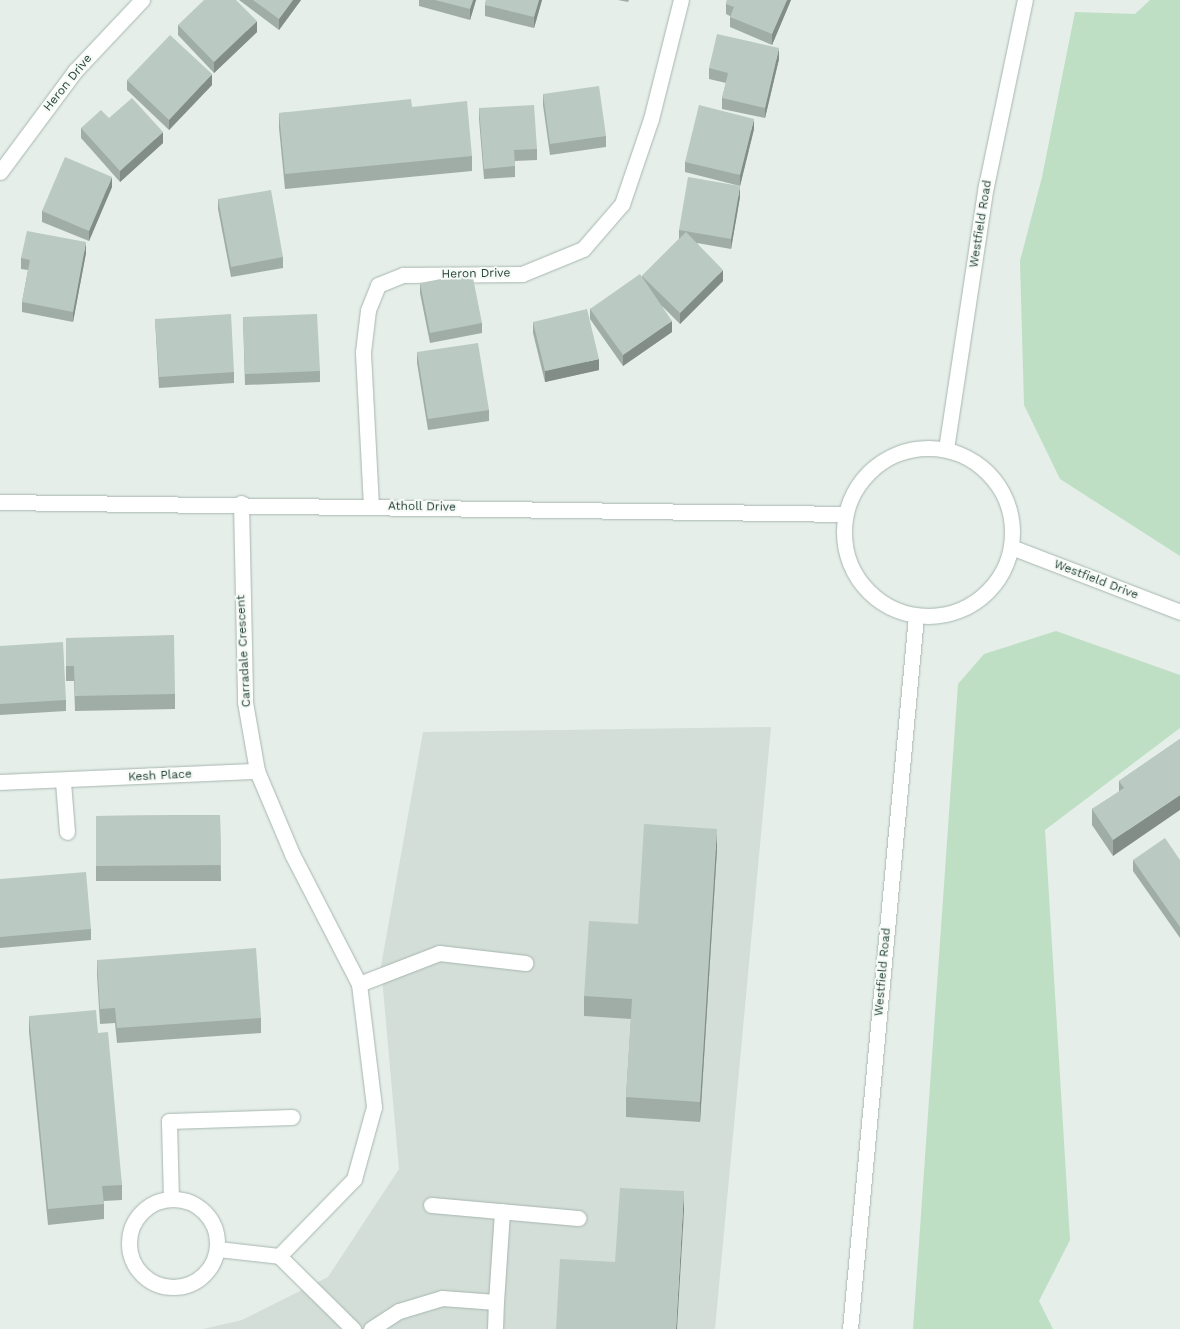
<!DOCTYPE html>
<style>
body{margin:0}
#map{position:relative;width:1180px;height:1329px;overflow:hidden;background:#e5eee9;font-family:"Work Sans",sans-serif}
div>[style]{position:absolute}
.built>*{inset:0;background:#d3ded8}
.green>*{inset:0;background:#bedfc4}
.roads{filter:drop-shadow(0 0 1px #a7b6b0) drop-shadow(0 0 1px #a7b6b0)}
.minor>*{height:15px;margin:-7.5px;padding:0 7.5px;transform-origin:7.5px;border-radius:7.5px;background:#fff}
.minor>.ring{margin:-7.5px;padding:0;box-sizing:content-box;background:none;border:15px solid #fff;border-radius:50%}
.wall>*{inset:0;background:#a0ada7}
.shaded-wall>*{inset:0;background:#828d88}
.building>*{inset:0;background:#bac9c2}
span{translate:-50% -50%;white-space:nowrap;text-align:center;line-height:1.15;-webkit-text-stroke:4px #f6faf7;paint-order:stroke}
.street-label{font-size:12px;color:#234036}
</style>
<div id="map">
<div class="built">
<div style="clip-path:polygon(771px 727px,715px 1329px,203px 1329px,242px 1320px,328px 1277px,399px 1169px,381px 966px,423px 732px)"></div>
</div>
<div class="green">
<div style="clip-path:polygon(1150px 0,1180px 0,1180px 556px,1060px 479px,1024px 405px,1020px 261px,1042px 177px,1075px 12px,1135px 14px)"></div>
<div style="clip-path:polygon(1056px 631px,1180px 675px,1180px 728px,1045px 830px,1070px 1240px,1039px 1301px,1053px 1329px,913px 1329px,958px 684px,984px 654px)"></div>
</div>
<div class="roads">
<div class="minor">
<div style="left:0;top:172px;width:126px;rotate:-53.4deg"></div>
<div style="left:75px;top:71px;width:98px;rotate:-46.7deg"></div>
<div class="ring" style="left:844px;top:448px;width:153px;height:153px"></div>
<div style="left:946px;top:449px;width:266px;rotate:-81.4deg"></div>
<div style="left:986px;top:186px;width:190px;rotate:-78.2deg"></div>
<div style="left:0;top:502px;width:845px;rotate:0.81deg"></div>
<div style="left:241px;top:503px;width:199px;rotate:88.8deg"></div>
<div style="left:245px;top:702px;width:70px;rotate:80.1deg"></div>
<div style="left:257px;top:771px;width:90px;rotate:67.1deg"></div>
<div style="left:292px;top:854px;width:146px;rotate:62.7deg"></div>
<div style="left:359px;top:984px;width:124px;rotate:83deg"></div>
<div style="left:374px;top:1107px;width:75px;rotate:105.5deg"></div>
<div style="left:354px;top:1179px;width:107px;rotate:134.2deg"></div>
<div style="left:371px;top:506px;width:154px;rotate:-93deg"></div>
<div style="left:363px;top:352px;width:42px;rotate:-83.2deg"></div>
<div style="left:368px;top:310px;width:27px;rotate:-68deg"></div>
<div style="left:378px;top:285px;width:27px;rotate:-22deg"></div>
<div style="left:403px;top:275px;width:119px;rotate:-0.5deg"></div>
<div style="left:522px;top:274px;width:66px;rotate:-22.3deg"></div>
<div style="left:583px;top:249px;width:60px;rotate:-49.1deg"></div>
<div style="left:622px;top:204px;width:90px;rotate:-71.2deg"></div>
<div style="left:651px;top:119px;width:123px;rotate:-75.9deg"></div>
<div style="left:1011px;top:547px;width:181px;rotate:21deg"></div>
<div style="left:0;top:782px;width:257px;rotate:-2.5deg"></div>
<div style="left:63px;top:782px;width:50px;rotate:85.4deg"></div>
<div style="left:359px;top:984px;width:86px;rotate:-21.2deg"></div>
<div style="left:439px;top:953px;width:87px;rotate:6.6deg"></div>
<div class="ring" style="left:129px;top:1199px;width:73px;height:73px"></div>
<div style="left:171px;top:1199px;width:78px;rotate:-91.5deg"></div>
<div style="left:169px;top:1121px;width:123px;rotate:-1.9deg"></div>
<div style="left:431px;top:1205px;width:148px;rotate:5.1deg"></div>
<div style="left:218px;top:1249px;width:61px;rotate:6.5deg"></div>
<div style="left:279px;top:1256px;width:104px;rotate:44.6deg"></div>
<div style="left:371px;top:1329px;width:33px;rotate:-33deg"></div>
<div style="left:399px;top:1311px;width:45px;rotate:-16.8deg"></div>
<div style="left:442px;top:1298px;width:54px;rotate:4.2deg"></div>
<div style="left:496px;top:1302px;width:91px;rotate:-86.2deg"></div>
<div style="left:495px;top:1329px;width:27px;rotate:-88deg"></div>
<div style="left:850px;top:1329px;width:716px;rotate:-84.71deg"></div>
</div>
</div>
<div class="wall">
<div style="clip-path:polygon(239px 0,301px 0,279px 30px)"></div>
<div style="clip-path:polygon(419px 0,476px 0,470px 20px,419px 6px)"></div>
<div style="clip-path:polygon(486px 0,542px 0,534px 28px,485px 16px,485px 5px)"></div>
<div style="clip-path:polygon(618px 0,629px 0,628px 2px)"></div>
<div style="clip-path:polygon(727px 0,791px 0,772px 45px,730px 27px,730px 16px,726px 14px,726px 4px)"></div>
<div style="clip-path:polygon(178px 25px,257px 32px,214px 73px,178px 35px)"></div>
<div style="clip-path:polygon(779px 59px,765px 118px,722px 109px,722px 98px,726px 83px,709px 79px,709px 68px)"></div>
<div style="clip-path:polygon(127px 80px,212px 85px,169px 130px,127px 90px)"></div>
<div style="clip-path:polygon(543px 94px,606px 136px,606px 147px,550px 155px,543px 105px)"></div>
<div style="clip-path:polygon(412px 107px,472px 156px,472px 171px,285px 189px,279px 128px,279px 113px)"></div>
<div style="clip-path:polygon(479px 108px,537px 149px,537px 160px,515px 161px,515px 177px,484px 179px,479px 119px)"></div>
<div style="clip-path:polygon(109px 118px,163px 143px,120px 182px,81px 138px,81px 128px)"></div>
<div style="clip-path:polygon(754px 129px,740px 186px,685px 172px,685px 162px)"></div>
<div style="clip-path:polygon(112px 187px,89px 241px,42px 222px,42px 211px)"></div>
<div style="clip-path:polygon(740px 197px,731px 249px,697px 243px,723px 281px,680px 324px,662px 306px,672px 332px,623px 366px,590px 319px,590px 309px,642px 278px,642px 276px,679px 239px,679px 230px)"></div>
<div style="clip-path:polygon(218px 199px,283px 257px,283px 268px,231px 277px,218px 209px)"></div>
<div style="clip-path:polygon(86px 253px,73px 322px,22px 312px,22px 302px,28px 270px,21px 269px,21px 258px)"></div>
<div style="clip-path:polygon(420px 283px,482px 323px,482px 333px,430px 343px,420px 293px)"></div>
<div style="clip-path:polygon(243px 317px,320px 371px,320px 382px,245px 385px)"></div>
<div style="clip-path:polygon(155px 319px,234px 372px,234px 383px,159px 388px)"></div>
<div style="clip-path:polygon(533px 322px,599px 370px,545px 382px,533px 333px)"></div>
<div style="clip-path:polygon(417px 352px,489px 410px,489px 421px,428px 430px,417px 363px)"></div>
<div style="clip-path:polygon(66px 638px,175px 694px,175px 709px,75px 711px,74px 681px,66px 681px)"></div>
<div style="clip-path:polygon(0 646px,66px 700px,66px 711px,0 715px)"></div>
<div style="clip-path:polygon(1180px 739px,1113px 856px,1092px 825px,1092px 809px,1119px 792px,1119px 781px)"></div>
<div style="clip-path:polygon(220px 815px,221px 881px,96px 881px,96px 816px)"></div>
<div style="clip-path:polygon(717px 849px,700px 1122px,626px 1117px,626px 1097px,631px 1019px,584px 1016px,584px 996px,638px 924px)"></div>
<div style="clip-path:polygon(1133px 860px,1180px 860px,1180px 938px,1133px 871px)"></div>
<div style="clip-path:polygon(0 879px,91px 929px,91px 940px,0 948px)"></div>
<div style="clip-path:polygon(97px 960px,261px 1018px,261px 1033px,117px 1043px,115px 1023px,100px 1024px,97px 975px)"></div>
<div style="clip-path:polygon(29px 1016px,98px 1033px,122px 1185px,122px 1200px,104px 1201px,104px 1219px,48px 1225px,29px 1032px)"></div>
</div>
<div class="shaded-wall">
<div style="clip-path:polygon(293px 0,301px 0,279px 30px,279px 19px)"></div>
<div style="clip-path:polygon(473px 0,476px 0,470px 20px,470px 9px)"></div>
<div style="clip-path:polygon(539px 0,542px 0,534px 28px,534px 17px)"></div>
<div style="clip-path:polygon(787px 0,791px 0,772px 45px,772px 34px)"></div>
<div style="clip-path:polygon(257px 21px,257px 32px,214px 73px,214px 62px)"></div>
<div style="clip-path:polygon(779px 48px,779px 59px,765px 118px,765px 108px)"></div>
<div style="clip-path:polygon(212px 74px,212px 85px,169px 130px,169px 120px)"></div>
<div style="clip-path:polygon(754px 119px,754px 129px,740px 186px,740px 175px)"></div>
<div style="clip-path:polygon(163px 132px,163px 143px,120px 182px,120px 171px)"></div>
<div style="clip-path:polygon(112px 177px,112px 187px,89px 241px,89px 231px)"></div>
<div style="clip-path:polygon(740px 186px,740px 197px,731px 249px,731px 239px)"></div>
<div style="clip-path:polygon(86px 242px,86px 253px,73px 322px,73px 312px)"></div>
<div style="clip-path:polygon(723px 270px,723px 281px,680px 324px,680px 313px)"></div>
<div style="clip-path:polygon(672px 321px,672px 332px,623px 366px,623px 355px)"></div>
<div style="clip-path:polygon(599px 359px,599px 370px,545px 382px,545px 371px)"></div>
<div style="clip-path:polygon(1180px 795px,1180px 810px,1113px 856px,1113px 840px)"></div>
<div style="clip-path:polygon(717px 829px,717px 849px,700px 1122px,700px 1102px)"></div>
<div style="clip-path:polygon(684px 1191px,684px 1211px,677px 1329px,676px 1329px)"></div>
</div>
<div class="building">
<div style="clip-path:polygon(204px 0,236px 0,257px 21px,214px 62px,178px 25px)"></div>
<div style="clip-path:polygon(253px 0,293px 0,279px 19px)"></div>
<div style="clip-path:polygon(435px 0,473px 0,470px 9px)"></div>
<div style="clip-path:polygon(486px 0,539px 0,534px 17px,485px 5px)"></div>
<div style="clip-path:polygon(727px 0,787px 0,772px 34px,730px 17px,734px 7px,726px 4px)"></div>
<div style="clip-path:polygon(717px 34px,779px 48px,765px 108px,722px 98px,728px 73px,709px 68px)"></div>
<div style="clip-path:polygon(170px 35px,212px 74px,169px 120px,127px 80px)"></div>
<div style="clip-path:polygon(599px 86px,606px 136px,550px 144px,543px 94px)"></div>
<div style="clip-path:polygon(132px 98px,163px 132px,120px 171px,81px 128px,101px 110px,109px 118px)"></div>
<div style="clip-path:polygon(411px 99px,412px 107px,467px 101px,472px 156px,285px 174px,279px 113px)"></div>
<div style="clip-path:polygon(534px 105px,537px 149px,514px 150px,515px 166px,484px 169px,479px 108px)"></div>
<div style="clip-path:polygon(699px 105px,754px 119px,740px 175px,685px 162px)"></div>
<div style="clip-path:polygon(65px 157px,112px 177px,89px 231px,42px 211px)"></div>
<div style="clip-path:polygon(688px 177px,740px 186px,731px 239px,679px 230px)"></div>
<div style="clip-path:polygon(271px 190px,283px 257px,231px 267px,218px 199px)"></div>
<div style="clip-path:polygon(27px 231px,86px 242px,73px 312px,22px 302px,30px 260px,21px 258px)"></div>
<div style="clip-path:polygon(686px 232px,723px 270px,680px 313px,642px 276px)"></div>
<div style="clip-path:polygon(472px 273px,482px 323px,430px 333px,420px 283px)"></div>
<div style="clip-path:polygon(640px 274px,672px 321px,623px 355px,590px 309px)"></div>
<div style="clip-path:polygon(587px 309px,599px 359px,545px 371px,533px 322px)"></div>
<div style="clip-path:polygon(231px 314px,234px 372px,159px 377px,155px 319px)"></div>
<div style="clip-path:polygon(317px 314px,320px 371px,245px 374px,243px 317px)"></div>
<div style="clip-path:polygon(478px 343px,489px 410px,428px 419px,417px 352px)"></div>
<div style="clip-path:polygon(174px 635px,175px 694px,75px 696px,74px 666px,66px 666px,66px 638px)"></div>
<div style="clip-path:polygon(63px 642px,66px 700px,0 704px,0 646px)"></div>
<div style="clip-path:polygon(1180px 739px,1180px 795px,1113px 840px,1092px 809px,1124px 788px,1119px 781px)"></div>
<div style="clip-path:polygon(220px 815px,221px 865px,96px 866px,96px 816px)"></div>
<div style="clip-path:polygon(644px 824px,717px 829px,700px 1102px,626px 1097px,632px 999px,584px 996px,589px 921px,638px 924px)"></div>
<div style="clip-path:polygon(1165px 838px,1180px 860px,1180px 927px,1133px 860px)"></div>
<div style="clip-path:polygon(86px 872px,91px 929px,0 937px,0 879px)"></div>
<div style="clip-path:polygon(256px 948px,261px 1018px,117px 1028px,115px 1008px,100px 1009px,97px 960px)"></div>
<div style="clip-path:polygon(96px 1010px,98px 1033px,108px 1032px,122px 1185px,102px 1186px,104px 1204px,48px 1209px,29px 1016px)"></div>
<div style="clip-path:polygon(620px 1188px,684px 1191px,676px 1329px,556px 1329px,560px 1259px,615px 1262px)"></div>
</div>
<div class="street-label">
<span style="left:68px;top:83px;rotate:-51deg">Heron Drive</span>
<span style="left:981px;top:224px;rotate:-81deg">Westfield Road</span>
<span style="left:476px;top:274px;rotate:-1deg">Heron Drive</span>
<span style="left:422px;top:507px;rotate:1deg">Atholl Drive</span>
<span style="left:1096px;top:580px;rotate:21deg">Westfield Drive</span>
<span style="left:244px;top:651px;rotate:-93deg">Carradale Crescent</span>
<span style="left:160px;top:776px;rotate:-3deg">Kesh Place</span>
<span style="left:883px;top:972px;rotate:-85deg">Westfield Road</span>
</div>
</div>
